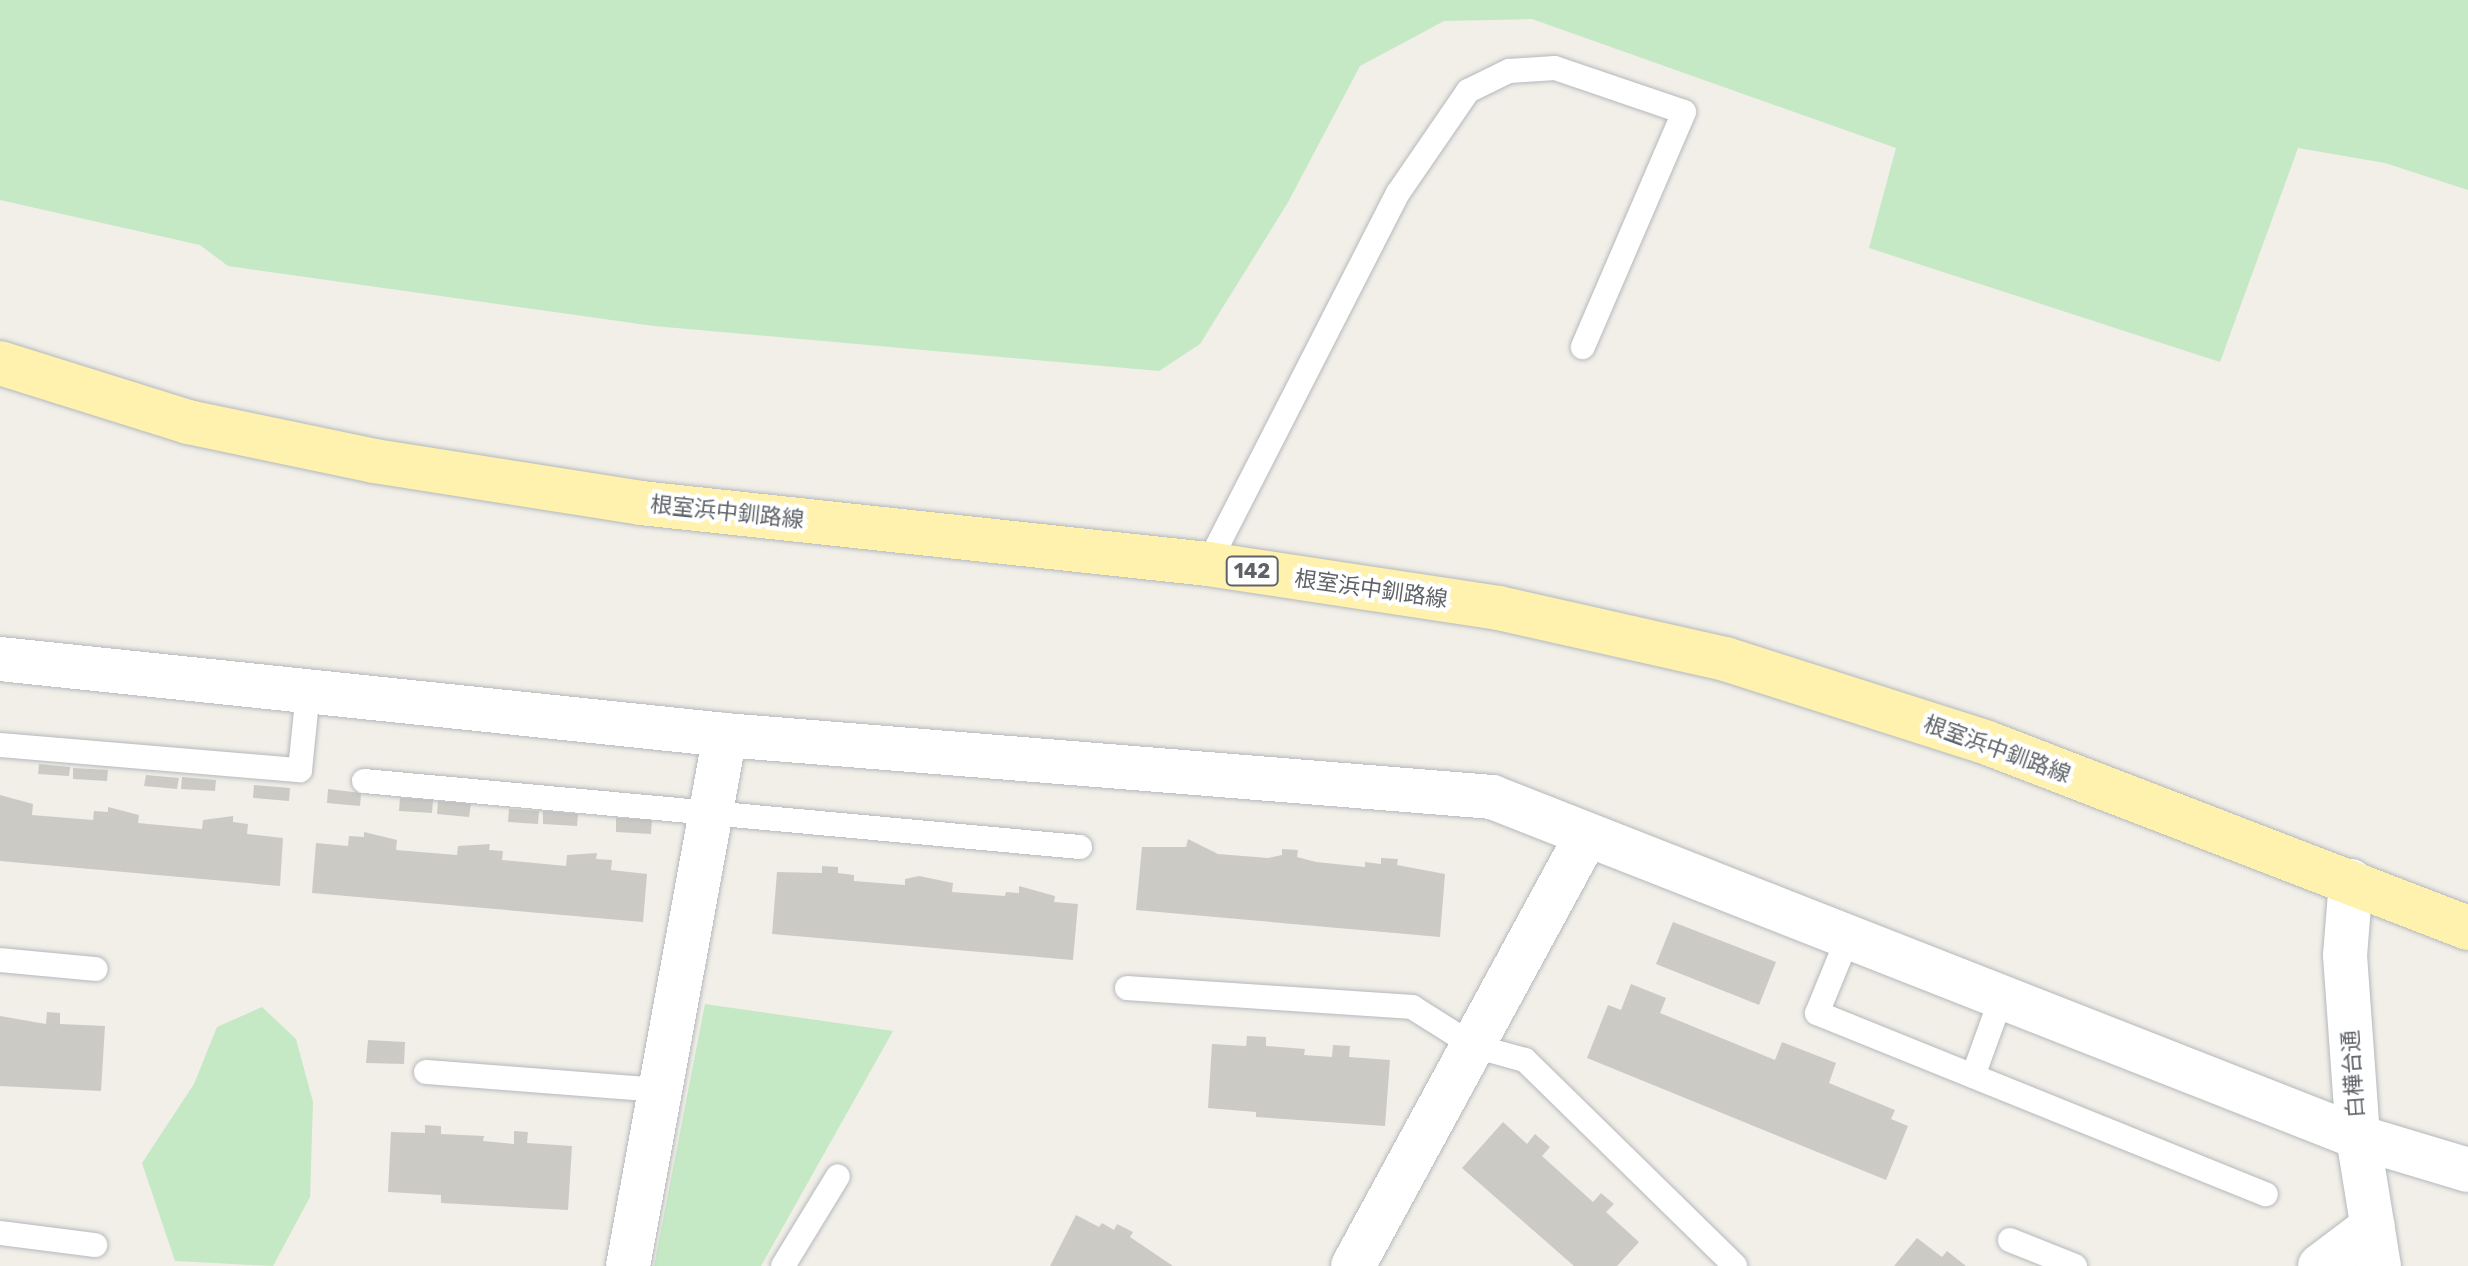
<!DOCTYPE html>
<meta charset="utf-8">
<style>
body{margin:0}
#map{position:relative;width:2468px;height:1266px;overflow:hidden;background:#f1efe8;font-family:Rubik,"Noto Sans JP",sans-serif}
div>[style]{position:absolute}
.green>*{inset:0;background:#c5e8c5}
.building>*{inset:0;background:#cccac5}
.roads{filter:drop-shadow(0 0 2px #b5b8bc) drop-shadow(0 0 2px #b5b8bc)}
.lane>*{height:24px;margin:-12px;padding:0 12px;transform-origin:12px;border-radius:12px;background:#fff}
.street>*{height:44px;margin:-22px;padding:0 22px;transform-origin:22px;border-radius:22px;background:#fff}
.secondary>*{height:44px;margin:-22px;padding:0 22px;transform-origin:22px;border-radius:22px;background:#fff}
.primary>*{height:44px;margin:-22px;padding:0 22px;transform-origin:22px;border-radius:22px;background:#fff2af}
span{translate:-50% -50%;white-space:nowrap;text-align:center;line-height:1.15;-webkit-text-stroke:8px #fff;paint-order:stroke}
.shield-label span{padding:2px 6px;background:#fff;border:2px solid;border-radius:6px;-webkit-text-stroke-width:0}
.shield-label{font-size:20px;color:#5f6368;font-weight:700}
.street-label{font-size:22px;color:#5f6368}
</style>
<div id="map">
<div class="green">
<div style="clip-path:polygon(0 0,2468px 0,2468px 190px,2385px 163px,2298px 148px,2220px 362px,1869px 248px,1896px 148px,1532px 19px,1444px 21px,1360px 66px,1287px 204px,1200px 344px,1159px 371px,654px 326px,228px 266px,200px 245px,0 200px)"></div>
<div style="clip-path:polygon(705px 1004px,893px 1031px,761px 1266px,654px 1266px)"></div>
<div style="clip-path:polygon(262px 1007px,296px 1039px,313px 1102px,310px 1197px,273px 1266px,175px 1261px,142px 1163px,194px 1084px,217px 1027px)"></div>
</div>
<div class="building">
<div style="clip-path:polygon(39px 764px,70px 767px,69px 776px,38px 774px)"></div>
<div style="clip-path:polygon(73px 768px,108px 770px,107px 781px,73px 779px)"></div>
<div style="clip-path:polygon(146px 775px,179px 778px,177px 789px,144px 786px)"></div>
<div style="clip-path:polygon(182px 777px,216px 780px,215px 791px,181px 789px)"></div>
<div style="clip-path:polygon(254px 785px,290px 788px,289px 801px,253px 798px)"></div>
<div style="clip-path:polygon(328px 789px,361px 793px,360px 806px,327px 803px)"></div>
<div style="clip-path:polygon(0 795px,33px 804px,32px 815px,93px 820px,94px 811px,108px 812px,108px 807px,139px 815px,138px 823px,202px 829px,203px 820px,233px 816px,233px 822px,248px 824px,247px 834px,283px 838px,280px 886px,0 861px)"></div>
<div style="clip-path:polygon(400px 798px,433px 800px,432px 813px,399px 811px)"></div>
<div style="clip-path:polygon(438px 801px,471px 804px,469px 817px,437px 814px)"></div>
<div style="clip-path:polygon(509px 809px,539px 811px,538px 824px,508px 822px)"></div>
<div style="clip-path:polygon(543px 811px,578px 814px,577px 826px,543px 824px)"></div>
<div style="clip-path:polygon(616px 818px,652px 820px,651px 834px,616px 832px)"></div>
<div style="clip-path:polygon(364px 832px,397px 840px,396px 850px,457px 855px,458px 846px,490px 844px,489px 850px,503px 851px,502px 860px,566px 866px,567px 855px,597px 853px,596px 859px,612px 860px,611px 870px,647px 874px,643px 922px,312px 893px,316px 843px,348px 846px,349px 836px,364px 837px)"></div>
<div style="clip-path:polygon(1188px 839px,1218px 854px,1268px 858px,1282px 855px,1282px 849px,1298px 850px,1297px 857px,1316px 862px,1365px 867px,1365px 862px,1381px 864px,1381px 858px,1398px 859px,1397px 865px,1445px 874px,1440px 937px,1136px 910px,1142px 847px,1186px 847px)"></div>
<div style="clip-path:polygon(822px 866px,838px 867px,838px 873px,854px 875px,854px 881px,905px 885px,905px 879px,919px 876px,953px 883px,952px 892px,1005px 896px,1006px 892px,1019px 893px,1019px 886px,1055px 896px,1054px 902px,1078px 904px,1073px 960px,772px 934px,777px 872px,822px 873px)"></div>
<div style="clip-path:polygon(1673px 922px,1776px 962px,1759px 1005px,1656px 964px)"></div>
<div style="clip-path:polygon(1631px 984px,1666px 998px,1660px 1013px,1775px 1060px,1782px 1042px,1836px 1063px,1829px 1083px,1895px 1110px,1891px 1119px,1908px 1126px,1886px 1180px,1587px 1058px,1608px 1005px,1621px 1010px)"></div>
<div style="clip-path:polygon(47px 1012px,60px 1013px,60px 1024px,105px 1026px,101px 1091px,0 1086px,0 1016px,46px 1024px)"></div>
<div style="clip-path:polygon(1247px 1036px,1266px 1037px,1266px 1046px,1305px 1049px,1304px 1055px,1332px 1057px,1333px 1045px,1350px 1046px,1349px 1057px,1390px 1060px,1385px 1126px,1256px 1117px,1256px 1112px,1208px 1108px,1212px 1044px,1246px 1046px)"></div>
<div style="clip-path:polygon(368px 1040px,405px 1042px,404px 1064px,366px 1063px)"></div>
<div style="clip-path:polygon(1503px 1122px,1527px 1144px,1535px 1134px,1550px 1147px,1542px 1156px,1593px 1202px,1601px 1193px,1614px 1204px,1606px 1212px,1639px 1242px,1617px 1266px,1574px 1266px,1462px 1168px)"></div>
<div style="clip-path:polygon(425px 1125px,441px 1126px,441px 1134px,484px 1136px,483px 1141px,514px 1144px,514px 1131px,528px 1132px,527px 1143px,572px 1146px,568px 1210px,441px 1203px,441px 1195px,388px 1192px,391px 1132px,425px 1133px)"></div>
<div style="clip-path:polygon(1076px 1215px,1099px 1227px,1102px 1223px,1114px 1230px,1117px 1224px,1133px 1232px,1130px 1237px,1173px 1266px,1050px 1266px)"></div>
<div style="clip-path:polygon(1917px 1238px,1942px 1257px,1947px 1251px,1966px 1266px,1894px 1266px)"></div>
</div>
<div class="roads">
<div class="lane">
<div style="left:1208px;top:564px;width:417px;rotate:-62.9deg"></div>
<div style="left:1398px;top:193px;width:124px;rotate:-55.5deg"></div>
<div style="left:1468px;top:91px;width:46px;rotate:-26deg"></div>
<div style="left:1509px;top:71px;width:46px;rotate:-3.7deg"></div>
<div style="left:1555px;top:68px;width:136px;rotate:18.8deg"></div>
<div style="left:1684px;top:112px;width:256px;rotate:113.3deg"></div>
<div style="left:0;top:745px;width:301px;rotate:4.8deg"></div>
<div style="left:300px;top:770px;width:79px;rotate:-84.2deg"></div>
<div style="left:364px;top:781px;width:719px;rotate:5.27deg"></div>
<div style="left:1847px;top:940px;width:79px;rotate:112.3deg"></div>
<div style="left:1817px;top:1013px;width:484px;rotate:22deg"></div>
<div style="left:0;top:960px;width:96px;rotate:5.4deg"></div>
<div style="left:1127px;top:988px;width:286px;rotate:3.8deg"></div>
<div style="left:1412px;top:1007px;width:73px;rotate:32.2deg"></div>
<div style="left:1474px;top:1046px;width:53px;rotate:15.4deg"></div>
<div style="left:1525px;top:1060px;width:294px;rotate:44.4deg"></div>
<div style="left:426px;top:1072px;width:235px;rotate:4.4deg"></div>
<div style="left:1973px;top:1076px;width:82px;rotate:-70deg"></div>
<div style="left:0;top:1233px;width:96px;rotate:7.2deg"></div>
<div style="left:2010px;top:1240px;width:70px;rotate:21.8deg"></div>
<div style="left:783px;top:1266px;width:105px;rotate:-58.6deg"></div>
</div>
<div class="street">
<div style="left:0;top:659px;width:729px;rotate:5.98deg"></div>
<div style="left:725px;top:735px;width:770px;rotate:4.62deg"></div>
<div style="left:1492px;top:797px;width:930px;rotate:21.44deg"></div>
<div style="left:2358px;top:1137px;width:115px;rotate:16.7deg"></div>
<div style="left:628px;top:1266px;width:540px;rotate:-79.65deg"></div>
<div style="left:1353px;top:1266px;width:490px;rotate:-61.5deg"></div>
<div style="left:2320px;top:1266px;width:66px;rotate:-37deg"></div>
</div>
<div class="secondary">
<div style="left:2351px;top:881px;width:74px;rotate:94.6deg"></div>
<div style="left:2345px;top:955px;width:182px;rotate:85.9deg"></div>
<div style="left:2358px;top:1137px;width:131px;rotate:80.8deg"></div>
</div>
<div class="primary">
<div style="left:0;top:363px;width:197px;rotate:17.4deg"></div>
<div style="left:188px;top:422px;width:190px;rotate:11.8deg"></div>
<div style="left:374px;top:461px;width:270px;rotate:8.9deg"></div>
<div style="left:641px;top:503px;width:570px;rotate:6.14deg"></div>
<div style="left:1208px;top:564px;width:294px;rotate:8.6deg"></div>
<div style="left:1499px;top:608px;width:232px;rotate:12.7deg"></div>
<div style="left:1725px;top:659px;width:273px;rotate:17.7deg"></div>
<div style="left:1985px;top:742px;width:518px;rotate:21.06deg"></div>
</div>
</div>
<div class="shield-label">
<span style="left:1252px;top:571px">142</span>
</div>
<div class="street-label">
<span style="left:727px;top:512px;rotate:6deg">根室浜中釧路線</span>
<span style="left:1371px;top:589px;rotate:8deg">根室浜中釧路線</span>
<span style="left:1997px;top:749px;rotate:20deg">根室浜中釧路線</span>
<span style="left:2353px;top:1074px;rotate:-94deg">白樺台通</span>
</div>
</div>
